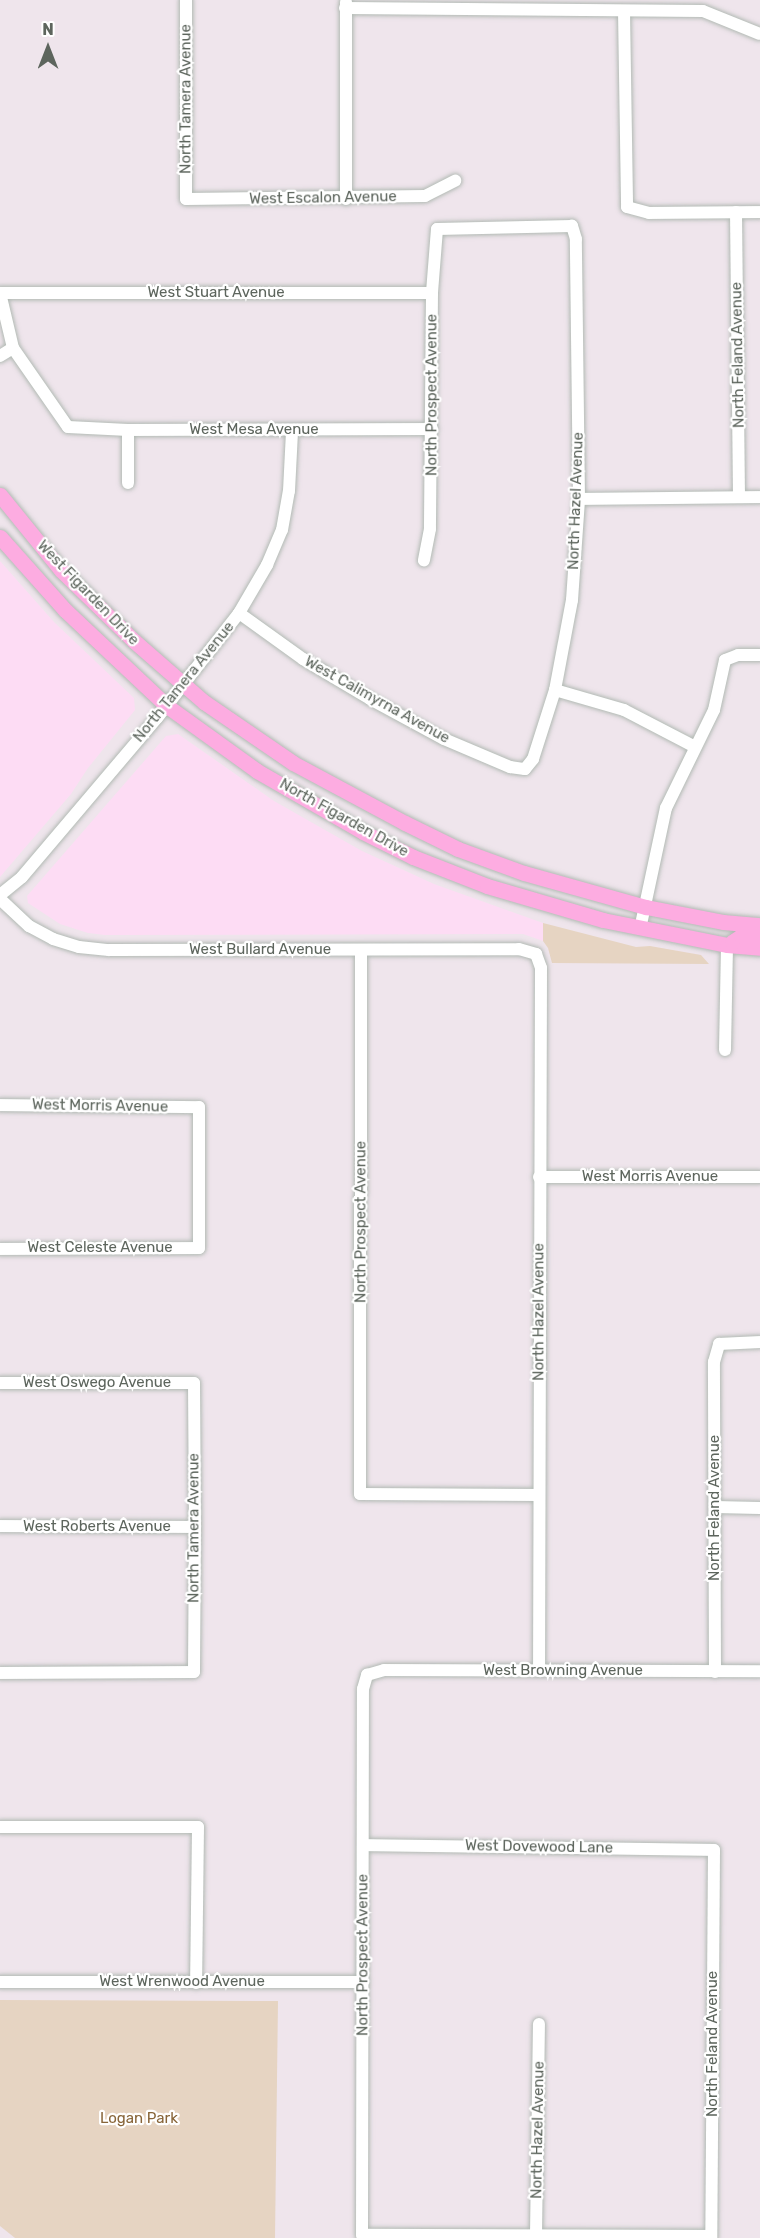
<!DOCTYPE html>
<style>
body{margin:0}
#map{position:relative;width:760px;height:2238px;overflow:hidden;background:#efe5ec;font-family:Rubik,sans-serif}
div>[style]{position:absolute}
.commercial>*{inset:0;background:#fddcf4}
.green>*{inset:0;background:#e6d4c2}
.roads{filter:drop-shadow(0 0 2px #b2bab4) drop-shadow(0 0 2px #b2bab4)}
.minor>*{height:12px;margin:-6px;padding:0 6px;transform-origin:6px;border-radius:6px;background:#fff}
.major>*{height:15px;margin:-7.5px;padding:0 7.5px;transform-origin:7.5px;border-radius:7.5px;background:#fdace1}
span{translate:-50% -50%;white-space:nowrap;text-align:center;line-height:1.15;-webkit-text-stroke:4.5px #fff;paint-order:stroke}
.street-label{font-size:15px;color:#5d655d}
.park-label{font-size:15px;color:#886539}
.north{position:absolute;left:18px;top:18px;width:60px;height:60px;-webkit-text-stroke:4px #fff;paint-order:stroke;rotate:0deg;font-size:16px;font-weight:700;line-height:24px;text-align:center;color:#5d655d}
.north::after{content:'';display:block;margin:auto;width:21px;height:27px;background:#5d655d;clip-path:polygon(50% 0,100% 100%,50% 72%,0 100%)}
</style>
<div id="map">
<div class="commercial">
<div style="clip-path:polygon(0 561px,54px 622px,134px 698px,135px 710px,88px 768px,71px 794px,0 877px)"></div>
<div style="clip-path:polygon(178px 734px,274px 801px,362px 851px,434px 884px,543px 923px,543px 941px,523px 934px,105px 935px,88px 933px,60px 924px,28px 903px,27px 896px,166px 736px)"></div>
</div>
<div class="green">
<div style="clip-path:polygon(543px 923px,636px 947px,650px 946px,701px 955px,709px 964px,552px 963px,548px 948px,543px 941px)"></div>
<div style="clip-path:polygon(0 2000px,278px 2001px,275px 2238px,15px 2238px,0 2226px)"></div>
</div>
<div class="roads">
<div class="minor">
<div style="left:186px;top:0;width:199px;rotate:90deg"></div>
<div style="left:186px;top:199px;width:239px;rotate:-0.7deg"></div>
<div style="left:425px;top:196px;width:34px;rotate:-27deg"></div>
<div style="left:346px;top:2px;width:197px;rotate:90deg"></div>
<div style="left:345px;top:8px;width:358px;rotate:0.5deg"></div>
<div style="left:703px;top:11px;width:61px;rotate:22deg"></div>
<div style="left:624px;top:11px;width:196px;rotate:89.1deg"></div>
<div style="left:627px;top:207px;width:23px;rotate:15deg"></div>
<div style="left:649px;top:213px;width:111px;rotate:-0.5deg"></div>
<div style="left:736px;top:212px;width:285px;rotate:89.4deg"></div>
<div style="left:432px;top:293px;width:432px;rotate:180deg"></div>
<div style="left:0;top:293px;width:57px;rotate:76.7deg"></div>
<div style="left:13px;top:348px;width:96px;rotate:55.2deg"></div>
<div style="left:68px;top:427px;width:60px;rotate:2.9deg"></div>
<div style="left:128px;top:430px;width:304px;rotate:-0.2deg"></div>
<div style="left:0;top:356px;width:15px;rotate:-32deg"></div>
<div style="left:128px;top:483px;width:53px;rotate:-90deg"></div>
<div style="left:579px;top:499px;width:181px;rotate:-0.6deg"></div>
<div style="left:239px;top:613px;width:79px;rotate:35.7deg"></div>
<div style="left:303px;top:659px;width:78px;rotate:30.8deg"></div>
<div style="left:370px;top:699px;width:84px;rotate:28.4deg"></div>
<div style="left:444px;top:739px;width:72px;rotate:23deg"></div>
<div style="left:510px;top:767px;width:15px;rotate:8deg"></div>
<div style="left:525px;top:769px;width:13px;rotate:-51deg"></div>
<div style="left:533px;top:759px;width:72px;rotate:-72.3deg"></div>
<div style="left:555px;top:690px;width:92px;rotate:-79.3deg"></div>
<div style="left:572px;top:600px;width:101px;rotate:-86deg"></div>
<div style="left:579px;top:499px;width:260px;rotate:-90.7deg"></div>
<div style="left:576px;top:239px;width:14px;rotate:-107deg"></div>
<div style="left:572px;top:226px;width:135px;rotate:178.7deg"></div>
<div style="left:437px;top:229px;width:64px;rotate:94.5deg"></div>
<div style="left:432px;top:293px;width:236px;rotate:90.5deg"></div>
<div style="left:430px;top:529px;width:32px;rotate:101deg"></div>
<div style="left:555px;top:690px;width:72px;rotate:16.2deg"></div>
<div style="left:624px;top:710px;width:80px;rotate:27.5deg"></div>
<div style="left:0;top:895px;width:28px;rotate:-39deg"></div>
<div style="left:22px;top:877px;width:209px;rotate:-49.7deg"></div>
<div style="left:157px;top:718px;width:133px;rotate:-52deg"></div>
<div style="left:239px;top:613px;width:56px;rotate:-59.7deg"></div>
<div style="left:267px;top:565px;width:38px;rotate:-67deg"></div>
<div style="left:282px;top:530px;width:40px;rotate:-80deg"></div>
<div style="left:289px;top:491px;width:60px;rotate:-87.1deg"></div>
<div style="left:0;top:899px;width:40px;rotate:43deg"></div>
<div style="left:29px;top:926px;width:27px;rotate:28deg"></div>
<div style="left:53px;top:939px;width:27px;rotate:17deg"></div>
<div style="left:79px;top:947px;width:30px;rotate:6deg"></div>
<div style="left:109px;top:950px;width:410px;rotate:-0.1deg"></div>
<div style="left:519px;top:949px;width:18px;rotate:16deg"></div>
<div style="left:536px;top:954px;width:15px;rotate:70deg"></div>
<div style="left:541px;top:968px;width:703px;rotate:90.16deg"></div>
<div style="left:640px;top:929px;width:124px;rotate:-77.9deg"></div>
<div style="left:666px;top:808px;width:109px;rotate:-63.9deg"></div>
<div style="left:714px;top:710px;width:51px;rotate:-77.6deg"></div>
<div style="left:725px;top:660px;width:14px;rotate:-21deg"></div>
<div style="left:738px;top:655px;width:22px"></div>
<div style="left:361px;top:950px;width:544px;rotate:90.11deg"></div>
<div style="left:360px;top:1494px;width:179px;rotate:0.3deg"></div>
<div style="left:725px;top:1050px;width:105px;rotate:-88.9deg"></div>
<div style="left:0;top:1105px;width:199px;rotate:0.6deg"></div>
<div style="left:199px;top:1107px;width:141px;rotate:90deg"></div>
<div style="left:199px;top:1248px;width:199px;rotate:179.7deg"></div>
<div style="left:539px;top:1177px;width:221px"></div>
<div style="left:0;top:1383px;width:194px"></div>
<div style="left:194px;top:1383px;width:144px;rotate:89.6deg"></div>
<div style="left:195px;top:1527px;width:145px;rotate:90.4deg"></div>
<div style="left:194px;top:1672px;width:194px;rotate:179.7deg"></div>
<div style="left:715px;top:1507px;width:45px;rotate:1.3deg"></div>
<div style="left:0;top:1526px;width:195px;rotate:0.3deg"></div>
<div style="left:715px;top:1672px;width:310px;rotate:-90.2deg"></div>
<div style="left:714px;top:1362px;width:19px;rotate:-74deg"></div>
<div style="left:719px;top:1344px;width:41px;rotate:-2.8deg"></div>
<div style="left:0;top:1827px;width:198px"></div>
<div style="left:198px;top:1827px;width:156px;rotate:90.7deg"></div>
<div style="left:363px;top:1845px;width:351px;rotate:0.8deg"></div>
<div style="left:714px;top:1850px;width:388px;rotate:90.4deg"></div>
<div style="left:0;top:1982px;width:363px"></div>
<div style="left:536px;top:2235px;width:211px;rotate:-89.2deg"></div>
<div style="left:711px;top:2236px;width:349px;rotate:-179.8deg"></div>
<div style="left:362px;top:2235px;width:546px;rotate:-89.9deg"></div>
<div style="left:363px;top:1689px;width:15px;rotate:-74deg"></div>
<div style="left:367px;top:1675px;width:18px;rotate:-16deg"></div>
<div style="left:384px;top:1670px;width:376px;rotate:0.2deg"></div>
</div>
<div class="major">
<div style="left:0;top:495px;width:97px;rotate:50.9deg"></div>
<div style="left:61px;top:570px;width:102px;rotate:44.2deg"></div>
<div style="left:134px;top:641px;width:93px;rotate:41.1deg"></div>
<div style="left:204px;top:702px;width:108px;rotate:34.4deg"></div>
<div style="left:293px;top:763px;width:127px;rotate:28.2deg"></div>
<div style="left:405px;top:823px;width:59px;rotate:26.1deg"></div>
<div style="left:458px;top:849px;width:70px;rotate:20deg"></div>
<div style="left:524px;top:873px;width:127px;rotate:15.6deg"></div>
<div style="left:646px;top:907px;width:78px;rotate:11deg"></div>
<div style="left:723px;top:922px;width:37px;rotate:5deg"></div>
<div style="left:0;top:537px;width:98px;rotate:48.3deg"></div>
<div style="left:65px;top:610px;width:140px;rotate:43.3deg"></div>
<div style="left:167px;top:706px;width:111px;rotate:35.8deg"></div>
<div style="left:257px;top:771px;width:122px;rotate:29.9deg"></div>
<div style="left:363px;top:832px;width:56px;rotate:26.6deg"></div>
<div style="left:413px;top:857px;width:79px;rotate:21.4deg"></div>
<div style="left:487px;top:886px;width:121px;rotate:16.3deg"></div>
<div style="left:603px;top:920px;width:126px;rotate:11.4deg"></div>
<div style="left:727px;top:945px;width:33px;rotate:5deg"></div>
<div style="left:732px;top:942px;width:11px;rotate:-34deg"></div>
<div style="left:741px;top:936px;width:19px"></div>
</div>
</div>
<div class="street-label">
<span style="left:186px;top:99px;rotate:-90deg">North Tamera Avenue</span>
<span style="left:323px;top:198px;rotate:-1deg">West Escalon Avenue</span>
<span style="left:216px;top:293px">West Stuart Avenue</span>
<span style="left:738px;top:355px;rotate:-91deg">North Feland Avenue</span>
<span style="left:432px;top:395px;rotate:-90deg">North Prospect Avenue</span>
<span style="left:254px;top:430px">West Mesa Avenue</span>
<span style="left:576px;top:501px;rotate:-88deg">North Hazel Avenue</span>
<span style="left:88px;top:593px;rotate:46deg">West Figarden Drive</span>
<span style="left:184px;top:682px;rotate:-51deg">North Tamera Avenue</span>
<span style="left:377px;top:700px;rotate:29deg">West Calimyrna Avenue</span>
<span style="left:344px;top:818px;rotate:29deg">North Figarden Drive</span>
<span style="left:260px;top:950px">West Bullard Avenue</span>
<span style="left:100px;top:1106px;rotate:1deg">West Morris Avenue</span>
<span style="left:650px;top:1177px">West Morris Avenue</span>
<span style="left:361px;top:1222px;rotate:-90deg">North Prospect Avenue</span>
<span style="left:100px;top:1248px">West Celeste Avenue</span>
<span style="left:539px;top:1312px;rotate:-90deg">North Hazel Avenue</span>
<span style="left:97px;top:1383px">West Oswego Avenue</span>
<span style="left:715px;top:1508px;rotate:-90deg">North Feland Avenue</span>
<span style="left:97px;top:1527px">West Roberts Avenue</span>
<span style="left:194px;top:1528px;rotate:-90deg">North Tamera Avenue</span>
<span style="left:563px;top:1671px">West Browning Avenue</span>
<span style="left:539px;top:1847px;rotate:1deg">West Dovewood Lane</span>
<span style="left:363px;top:1955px;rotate:-90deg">North Prospect Avenue</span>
<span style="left:182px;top:1982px">West Wrenwood Avenue</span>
<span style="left:713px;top:2044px;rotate:-90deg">North Feland Avenue</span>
<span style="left:538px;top:2130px;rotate:-89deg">North Hazel Avenue</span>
</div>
<div class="park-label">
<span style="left:139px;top:2119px">Logan Park</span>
</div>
<div class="north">N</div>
</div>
